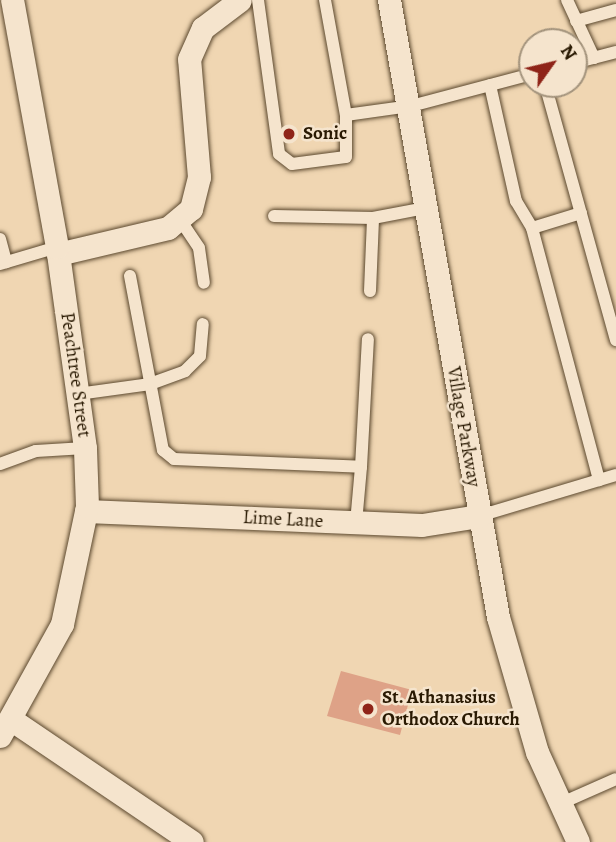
<!DOCTYPE html>
<style>
body{margin:0}
#map{position:relative;width:616px;height:842px;overflow:hidden;background:#f0d6b2;font-family:Alegreya,serif}
div>[style]{position:absolute}
.building>*{inset:0;background:#dea287}
.roads{filter:drop-shadow(0 0 2px #5b482e) drop-shadow(0 0 2px #5b482e)}
.service>*{height:12px;margin:-6px;padding:0 6px;transform-origin:6px;border-radius:6px;background:#f5e4cd}
.minor>*{height:23px;margin:-11.5px;padding:0 11.5px;transform-origin:11.5px;border-radius:11.5px;background:#f5e4cd}
.dots>*{width:19px;height:19px;translate:-50% -50%;box-sizing:border-box;border:4px solid #f5e4cd;border-radius:50%}
span{translate:-50% -50%;white-space:nowrap;text-align:center;line-height:1.15;-webkit-text-stroke:5px #f5e4cd;paint-order:stroke}
.poi-label{font-size:19px;color:#291902;font-weight:700}
.left{translate:0 -50%;text-align:left}
.street-label{font-size:19px;color:#291902}
.north{position:absolute;left:518px;top:28px;width:70px;height:70px;box-sizing:border-box;background:#f5e4cd;border:2px solid #a3937c;border-radius:50%;rotate:56deg;font-size:19px;font-weight:700;line-height:28px;text-align:center;color:#291902}
.north::after{content:'';display:block;margin:auto;width:24px;height:32px;background:#8f2418;clip-path:polygon(50% 0,100% 100%,50% 72%,0 100%)}
</style>
<div id="map">
<div class="building">
<div style="clip-path:polygon(341px 671px,412px 690px,400px 735px,327px 716px)"></div>
</div>
<div class="roads">
<div class="service">
<div style="left:258px;top:0;width:155px;rotate:82.2deg"></div>
<div style="left:279px;top:154px;width:16px;rotate:38deg"></div>
<div style="left:292px;top:164px;width:54px;rotate:-7.4deg"></div>
<div style="left:346px;top:157px;width:42px;rotate:-90deg"></div>
<div style="left:325px;top:0;width:117px;rotate:79.7deg"></div>
<div style="left:346px;top:115px;width:66px;rotate:-7.9deg"></div>
<div style="left:411px;top:106px;width:125px;rotate:-14.8deg"></div>
<div style="left:567px;top:0;width:64px;rotate:65deg"></div>
<div style="left:576px;top:21px;width:41px;rotate:-15.4deg"></div>
<div style="left:574px;top:63px;width:43px;rotate:-14.7deg"></div>
<div style="left:545px;top:84px;width:266px;rotate:74.5deg"></div>
<div style="left:490px;top:85px;width:119px;rotate:77.4deg"></div>
<div style="left:516px;top:201px;width:31px;rotate:59deg"></div>
<div style="left:581px;top:213px;width:51px;rotate:163deg"></div>
<div style="left:532px;top:228px;width:261px;rotate:75.1deg"></div>
<div style="left:274px;top:216px;width:99px;rotate:1.2deg"></div>
<div style="left:373px;top:218px;width:54px;rotate:-10.7deg"></div>
<div style="left:181px;top:221px;width:32px;rotate:56deg"></div>
<div style="left:199px;top:248px;width:35px;rotate:82deg"></div>
<div style="left:0;top:239px;width:24px;rotate:75deg"></div>
<div style="left:0;top:264px;width:59px;rotate:-16.6deg"></div>
<div style="left:130px;top:276px;width:177px;rotate:79.3deg"></div>
<div style="left:163px;top:450px;width:14px;rotate:39deg"></div>
<div style="left:174px;top:459px;width:187px;rotate:2.4deg"></div>
<div style="left:361px;top:467px;width:56px;rotate:95.1deg"></div>
<div style="left:370px;top:291px;width:73px;rotate:-87.6deg"></div>
<div style="left:78px;top:394px;width:73px;rotate:-7.9deg"></div>
<div style="left:150px;top:384px;width:37px;rotate:-20deg"></div>
<div style="left:185px;top:371px;width:21px;rotate:-45deg"></div>
<div style="left:200px;top:356px;width:32px;rotate:-85deg"></div>
<div style="left:0;top:464px;width:38px;rotate:-20deg"></div>
<div style="left:36px;top:451px;width:49px;rotate:-3.5deg"></div>
<div style="left:361px;top:467px;width:128px;rotate:-86.9deg"></div>
<div style="left:479px;top:516px;width:143px;rotate:-16.7deg"></div>
<div style="left:557px;top:805px;width:64px;rotate:-23.8deg"></div>
</div>
<div class="minor">
<div style="left:389px;top:0;width:627px;rotate:79.98deg"></div>
<div style="left:498px;top:617px;width:141px;rotate:73.9deg"></div>
<div style="left:537px;top:752px;width:99px;rotate:65.5deg"></div>
<div style="left:58px;top:254px;width:113px;rotate:-13.3deg"></div>
<div style="left:168px;top:228px;width:30px;rotate:-40deg"></div>
<div style="left:191px;top:209px;width:33px;rotate:-76deg"></div>
<div style="left:199px;top:177px;width:118px;rotate:-94.8deg"></div>
<div style="left:189px;top:59px;width:34px;rotate:-66deg"></div>
<div style="left:203px;top:28px;width:46px;rotate:-37.1deg"></div>
<div style="left:86px;top:511px;width:336px;rotate:2.4deg"></div>
<div style="left:422px;top:525px;width:58px;rotate:-9deg"></div>
<div style="left:12px;top:720px;width:217px;rotate:34.1deg"></div>
<div style="left:0;top:736px;width:128px;rotate:-61deg"></div>
<div style="left:62px;top:624px;width:121px;rotate:-78deg"></div>
<div style="left:87px;top:506px;width:58px;rotate:-92deg"></div>
<div style="left:85px;top:448px;width:203px;rotate:-97.9deg"></div>
<div style="left:57px;top:247px;width:251px;rotate:-100.3deg"></div>
</div>
</div>
<div class="dots">
<div style="left:289px;top:134px;background:#8f2418"></div>
<div style="left:368px;top:709px;background:#8f2418"></div>
</div>
<div class="poi-label">
<span class="left" style="left:303px;top:134px">Sonic</span>
<span class="left" style="left:382px;top:709px">St. Athanasius<br>Orthodox Church</span>
</div>
<div class="street-label">
<span style="left:75px;top:375px;rotate:82deg">Peachtree Street</span>
<span style="left:463px;top:427px;rotate:80deg">Village Parkway</span>
<span style="left:283px;top:520px;rotate:3deg">Lime Lane</span>
</div>
<div class="north">N</div>
</div>
